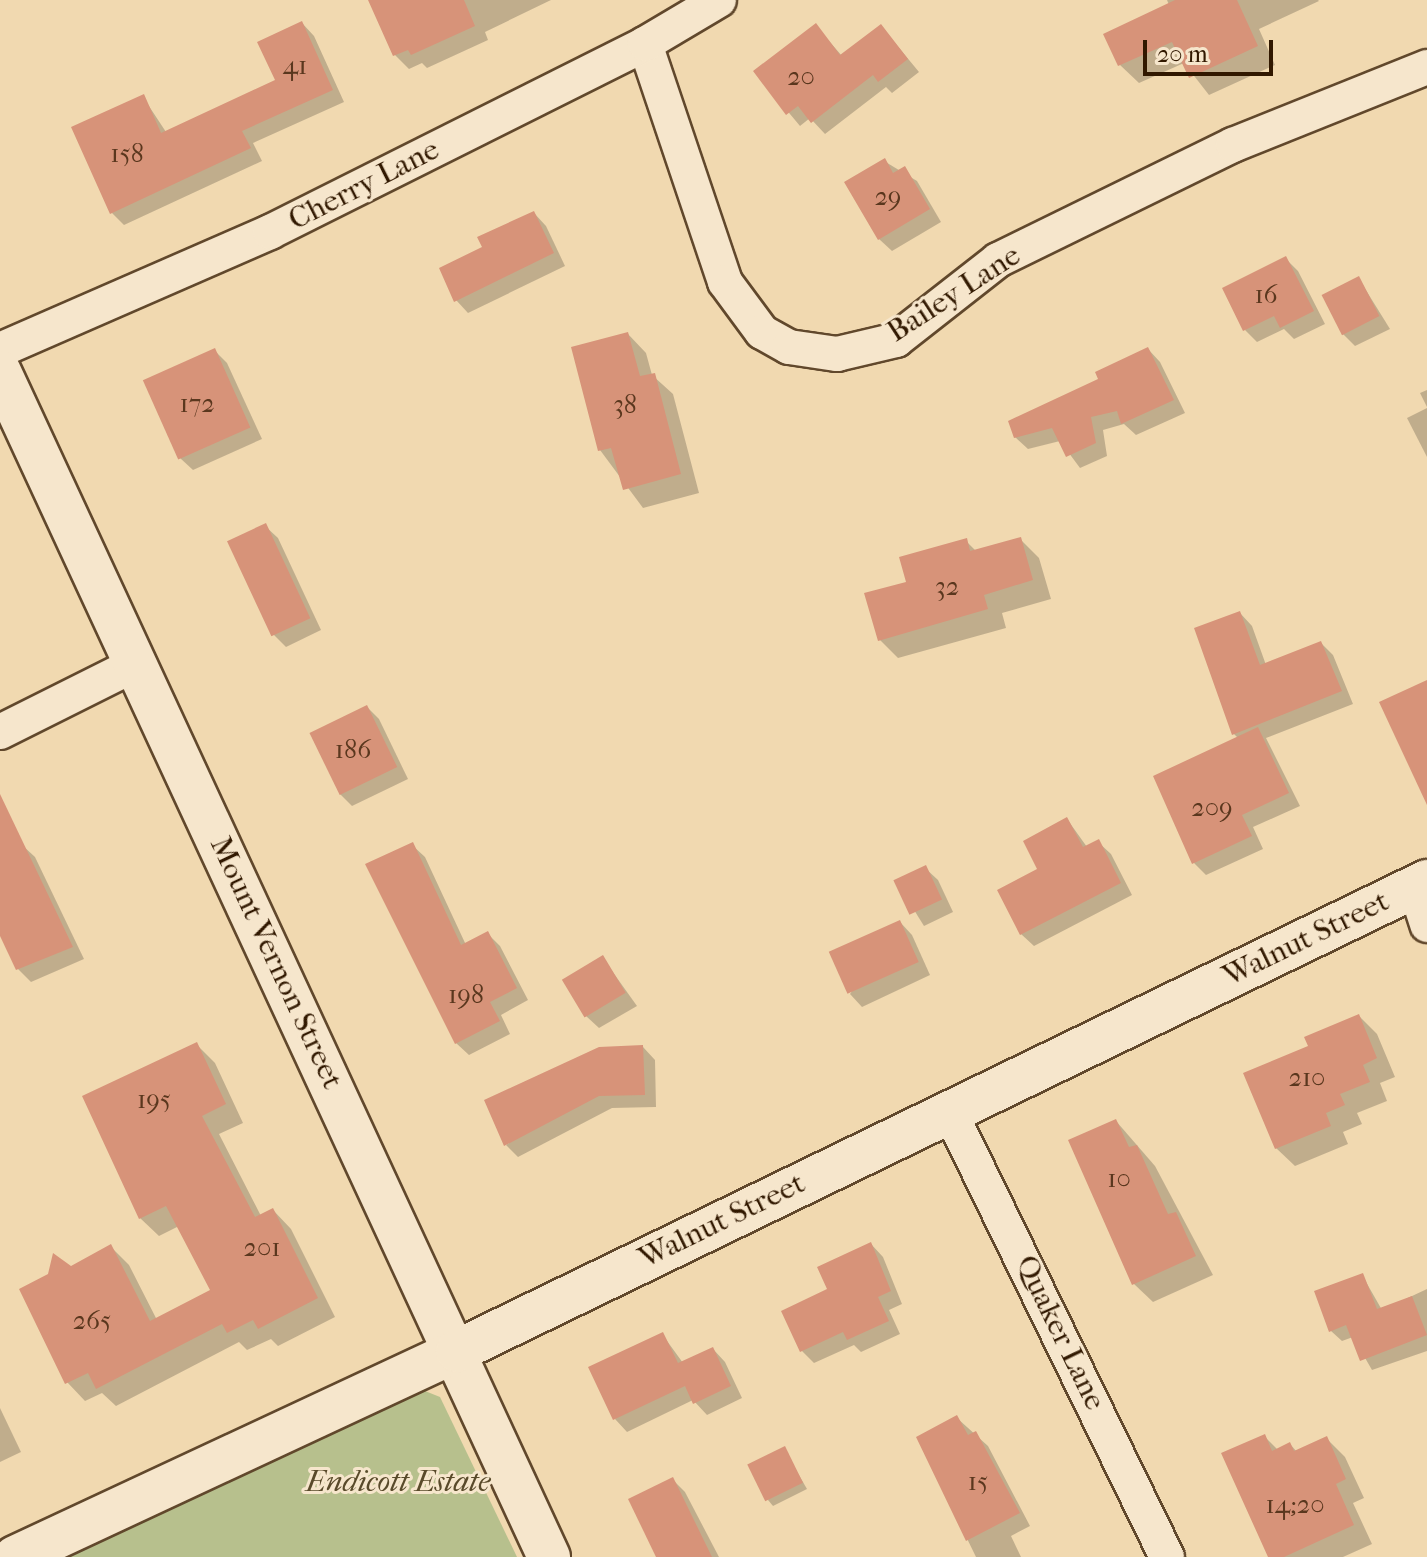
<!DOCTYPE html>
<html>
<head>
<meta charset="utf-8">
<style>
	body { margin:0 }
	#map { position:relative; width:1427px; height:1557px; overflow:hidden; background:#f1d9b0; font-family:"IM FELL French Canon",serif }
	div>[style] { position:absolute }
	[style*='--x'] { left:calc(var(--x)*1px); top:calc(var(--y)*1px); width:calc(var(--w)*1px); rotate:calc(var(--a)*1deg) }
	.green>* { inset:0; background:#b7c08d }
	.shadow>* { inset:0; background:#0003 }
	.building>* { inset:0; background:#d79379; transform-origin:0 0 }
	.roads { filter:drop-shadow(2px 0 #61482c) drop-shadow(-2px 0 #61482c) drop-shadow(0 2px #61482c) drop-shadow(0 -2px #61482c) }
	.minor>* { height:34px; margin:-17px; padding:0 17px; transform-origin:17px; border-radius:17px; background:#f6e6cc }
	.tertiary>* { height:42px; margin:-21px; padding:0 21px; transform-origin:21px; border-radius:21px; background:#f6e6cc }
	span { translate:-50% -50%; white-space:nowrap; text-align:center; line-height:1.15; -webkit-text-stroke:6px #f6e6cc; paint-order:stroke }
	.number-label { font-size:26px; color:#5a371e }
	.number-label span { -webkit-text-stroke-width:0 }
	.street-label { font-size:30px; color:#311800 }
	.park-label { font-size:30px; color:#594a2a; font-style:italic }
	.scale { position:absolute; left:1143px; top:40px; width:130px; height:36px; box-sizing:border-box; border:4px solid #311800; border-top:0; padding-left:10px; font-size:24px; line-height:28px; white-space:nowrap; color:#311800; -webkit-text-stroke:6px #f6e6cc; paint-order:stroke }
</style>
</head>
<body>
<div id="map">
	<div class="green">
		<div style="clip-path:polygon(420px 1389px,440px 1397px,517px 1557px,63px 1557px)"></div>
	</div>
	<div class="shadow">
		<div style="clip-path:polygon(386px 0,551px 0,485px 32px,488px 40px,427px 68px,422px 63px,409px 69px,395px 55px)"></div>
		<div style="clip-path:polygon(1167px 0,1318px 0,1319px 1px,1259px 29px,1275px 65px,1209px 95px,1184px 63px,1139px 83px,1120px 65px,1169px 5px)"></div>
		<div style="clip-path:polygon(302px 23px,314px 36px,344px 102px,253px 143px,262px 161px,124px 225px,112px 213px,143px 97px,166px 132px,277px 81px)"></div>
		<div style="clip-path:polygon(816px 26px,842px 56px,881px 26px,919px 72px,892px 93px,886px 87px,825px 134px,810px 118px,800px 126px,755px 72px)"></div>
		<div style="clip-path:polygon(884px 161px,917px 181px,941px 222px,892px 251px,879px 239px)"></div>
		<div style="clip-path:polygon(534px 213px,546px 226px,565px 266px,468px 313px,456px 300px,485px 248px)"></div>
		<div style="clip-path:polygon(1286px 259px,1298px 271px,1325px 324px,1294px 339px,1284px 329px,1257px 342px,1245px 330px)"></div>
		<div style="clip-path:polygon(1359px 279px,1390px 329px,1355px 346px,1342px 333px)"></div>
		<div style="clip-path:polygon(628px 334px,646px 353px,652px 375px,673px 394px,699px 493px,643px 508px,600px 450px)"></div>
		<div style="clip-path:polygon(1148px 349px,1160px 362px,1185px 413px,1136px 435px,1124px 424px,1103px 430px,1107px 456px,1080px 468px,1060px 441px,1028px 449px,1015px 437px)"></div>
		<div style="clip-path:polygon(215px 351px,227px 363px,262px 439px,193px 470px,180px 458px)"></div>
		<div style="clip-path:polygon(1427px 390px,1427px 407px,1420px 393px)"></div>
		<div style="clip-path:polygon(1427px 408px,1427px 457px,1407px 418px)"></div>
		<div style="clip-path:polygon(265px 526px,278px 538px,321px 630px,286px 647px,274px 635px)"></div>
		<div style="clip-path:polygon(1020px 539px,1039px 558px,1051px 599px,1002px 613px,1006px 628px,898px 658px,880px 640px,909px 583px,966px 541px,977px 552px)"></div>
		<div style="clip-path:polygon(1240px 613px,1252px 626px,1266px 665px,1321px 643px,1333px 655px,1353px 704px,1266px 738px,1300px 806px,1253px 827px,1263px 849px,1206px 875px,1194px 863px,1238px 738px,1234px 734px)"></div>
		<div style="clip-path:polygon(367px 707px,379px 719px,408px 779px,352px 806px,340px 794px)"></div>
		<div style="clip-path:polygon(1067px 819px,1087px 847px,1098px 842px,1111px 854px,1132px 895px,1034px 946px,1021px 934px,1039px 870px)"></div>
		<div style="clip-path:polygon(22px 845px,35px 857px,84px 959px,31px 982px,18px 969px,0 931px,0 855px)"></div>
		<div style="clip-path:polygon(412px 845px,425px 857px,466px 945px,488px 934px,500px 946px,528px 1000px,501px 1015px,510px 1034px,469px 1055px,456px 1043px)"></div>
		<div style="clip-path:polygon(925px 868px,938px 880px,953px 912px,924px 926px,896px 881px)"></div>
		<div style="clip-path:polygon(900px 922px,912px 935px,930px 975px,862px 1007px,850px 994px)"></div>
		<div style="clip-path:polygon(602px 957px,637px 1006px,599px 1028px,586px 1016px)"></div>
		<div style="clip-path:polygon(1359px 1016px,1377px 1034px,1395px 1077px,1380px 1083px,1387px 1101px,1357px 1113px,1362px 1124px,1343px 1132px,1348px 1144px,1295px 1166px,1276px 1148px,1310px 1047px)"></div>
		<div style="clip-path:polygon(197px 1045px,215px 1063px,243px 1123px,219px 1134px,261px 1216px,273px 1210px,291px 1229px,335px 1317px,278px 1346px,271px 1339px,247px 1350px,239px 1342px,116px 1406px,102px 1393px,85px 1401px,67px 1382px,71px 1268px,111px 1247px,129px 1265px,157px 1320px,213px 1291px,179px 1226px,159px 1236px,140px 1218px)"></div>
		<div style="clip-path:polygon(643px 1047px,655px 1060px,656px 1107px,612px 1108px,518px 1157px,506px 1145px)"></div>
		<div style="clip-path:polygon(1116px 1121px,1155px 1166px,1213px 1275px,1153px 1302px,1134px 1284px)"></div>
		<div style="clip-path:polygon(871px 1244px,883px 1257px,902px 1304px,889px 1310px,900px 1334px,861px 1352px,854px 1345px,814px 1363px,802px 1351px,830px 1290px)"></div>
		<div style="clip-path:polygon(1362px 1275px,1382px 1310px,1427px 1289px,1427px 1351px,1372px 1370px,1353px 1337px,1342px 1341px,1331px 1331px)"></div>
		<div style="clip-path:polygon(662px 1334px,683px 1363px,713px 1349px,725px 1362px,742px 1398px,707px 1415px,693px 1400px,627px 1432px,615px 1419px)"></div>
		<div style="clip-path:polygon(0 1408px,21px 1452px,0 1462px)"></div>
		<div style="clip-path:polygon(957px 1418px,988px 1446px,1030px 1526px,1011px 1536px,1021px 1557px,976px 1557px,918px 1438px)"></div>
		<div style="clip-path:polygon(1264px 1436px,1278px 1450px,1290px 1444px,1297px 1452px,1327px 1439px,1345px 1457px,1364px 1498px,1353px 1503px,1372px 1544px,1343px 1557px,1270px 1557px)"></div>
		<div style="clip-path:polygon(784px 1449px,807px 1489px,773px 1506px,768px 1500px)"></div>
		<div style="clip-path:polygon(673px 1480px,685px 1492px,719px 1557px,662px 1557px)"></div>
	</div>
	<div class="building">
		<div style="clip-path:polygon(368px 0,464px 0,475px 26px,411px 55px,408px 50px,393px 56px)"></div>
		<div style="clip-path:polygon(1175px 0,1237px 0,1258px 46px,1189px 78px,1172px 42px,1118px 66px,1103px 34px)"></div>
		<div style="clip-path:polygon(302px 21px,333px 90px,242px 131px,251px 148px,110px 214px,71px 127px,144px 94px,161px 133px,275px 80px,257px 42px)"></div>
		<div style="clip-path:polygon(816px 23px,840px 55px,881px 24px,908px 59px,878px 82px,873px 75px,811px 123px,798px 106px,786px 115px,753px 71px)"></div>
		<div style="clip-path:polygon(885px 158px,893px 173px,905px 166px,930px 209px,878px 240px,844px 182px)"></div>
		<div style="clip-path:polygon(534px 211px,554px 253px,454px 302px,439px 268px,482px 247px,477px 237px)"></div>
		<div style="clip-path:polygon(1286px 256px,1314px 311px,1280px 328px,1274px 316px,1243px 331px,1222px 288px)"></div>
		<div style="left:1359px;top:276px;width:45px;height:42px;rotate:63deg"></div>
		<div style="clip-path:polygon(628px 332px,640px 376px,655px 373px,681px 474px,623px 490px,611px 448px,598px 451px,571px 347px)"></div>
		<div style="clip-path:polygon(1148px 347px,1174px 400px,1121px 424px,1117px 411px,1091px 417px,1096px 443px,1066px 457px,1052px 428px,1014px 438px,1008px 421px,1098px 379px,1095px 372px)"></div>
		<div style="left:215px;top:348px;width:87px;height:79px;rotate:66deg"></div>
		<div style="left:266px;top:523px;width:105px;height:43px;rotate:65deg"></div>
		<div style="clip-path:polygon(1021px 537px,1033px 580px,984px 595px,988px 609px,878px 641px,864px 593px,906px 582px,899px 557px,967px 538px,970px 551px)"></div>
		<div style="clip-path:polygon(1240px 611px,1260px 665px,1321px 641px,1342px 691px,1232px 735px,1194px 628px)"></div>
		<div style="clip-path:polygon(1427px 680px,1427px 805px,1379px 702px)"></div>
		<div style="left:367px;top:705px;width:69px;height:64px;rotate:64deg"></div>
		<div style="clip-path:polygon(1258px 727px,1289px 793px,1242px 815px,1252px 836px,1192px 864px,1153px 776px)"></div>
		<div style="clip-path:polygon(0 794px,73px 947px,16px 970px,0 936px)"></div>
		<div style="clip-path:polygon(1067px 817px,1083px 847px,1099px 839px,1121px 883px,1020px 935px,997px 890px,1037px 869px,1023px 841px)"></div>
		<div style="clip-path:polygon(413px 842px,461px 945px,488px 931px,517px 988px,490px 1002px,500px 1021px,455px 1044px,365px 864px)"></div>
		<div style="left:926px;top:865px;width:38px;height:36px;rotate:65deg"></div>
		<div style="left:900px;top:920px;width:46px;height:78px;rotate:66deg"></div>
		<div style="left:603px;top:955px;width:44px;height:48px;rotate:59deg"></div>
		<div style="clip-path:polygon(1359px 1014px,1377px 1058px,1363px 1065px,1370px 1082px,1340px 1094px,1345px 1105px,1326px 1113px,1331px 1126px,1275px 1149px,1243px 1073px,1308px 1046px,1304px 1037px)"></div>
		<div style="clip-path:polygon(197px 1042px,226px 1104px,202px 1116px,255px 1217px,273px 1208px,318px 1298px,258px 1329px,253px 1320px,227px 1333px,222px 1324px,96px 1389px,88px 1373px,65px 1384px,19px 1289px,48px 1274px,53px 1253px,71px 1266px,111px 1244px,150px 1321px,210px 1290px,166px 1206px,139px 1219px,82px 1096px)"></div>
		<div style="clip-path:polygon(643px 1045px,645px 1095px,599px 1096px,504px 1146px,484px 1100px,599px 1047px)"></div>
		<div style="clip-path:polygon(1116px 1119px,1129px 1147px,1137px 1145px,1168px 1214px,1176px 1212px,1196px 1256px,1132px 1285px,1068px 1140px)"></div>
		<div style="clip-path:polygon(871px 1242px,891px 1291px,878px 1297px,889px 1321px,847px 1340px,843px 1332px,800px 1352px,781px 1311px,827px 1289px,817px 1267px)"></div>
		<div style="clip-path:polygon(1363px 1273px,1377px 1309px,1412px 1296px,1427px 1335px,1360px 1361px,1346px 1325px,1329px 1332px,1314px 1291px)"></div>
		<div style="clip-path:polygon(663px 1332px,678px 1363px,713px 1347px,731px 1386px,693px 1404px,685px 1386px,613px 1420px,588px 1367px)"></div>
		<div style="clip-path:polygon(957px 1415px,968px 1435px,976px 1431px,1020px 1513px,966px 1541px,916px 1437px)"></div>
		<div style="clip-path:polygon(1265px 1434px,1272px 1451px,1290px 1442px,1294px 1451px,1327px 1436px,1346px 1479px,1336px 1484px,1354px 1525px,1284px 1557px,1268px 1557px,1221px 1453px)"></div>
		<div style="left:785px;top:1446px;width:41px;height:42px;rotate:64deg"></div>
		<div style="clip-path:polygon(673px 1477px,712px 1557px,656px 1557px,628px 1499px)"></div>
	</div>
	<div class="roads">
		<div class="minor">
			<div style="--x:645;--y:44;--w:251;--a:71.4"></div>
			<div style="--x:725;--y:282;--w:62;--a:53.5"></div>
			<div style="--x:762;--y:332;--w:31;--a:29"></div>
			<div style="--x:789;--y:347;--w:49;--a:8.3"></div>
			<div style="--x:837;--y:354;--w:61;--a:-13.3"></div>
			<div style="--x:896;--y:340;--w:130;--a:-38.1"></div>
			<div style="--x:998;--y:260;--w:262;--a:-26.1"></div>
			<div style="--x:1233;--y:145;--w:209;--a:-21.9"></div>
			<div style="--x:0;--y:350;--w:295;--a:-23.6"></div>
			<div style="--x:270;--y:232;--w:419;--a:-26.6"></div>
			<div style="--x:645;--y:44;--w:86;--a:-30.7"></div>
			<div style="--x:0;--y:732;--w:152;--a:-26.6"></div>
			<div style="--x:1415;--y:887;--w:40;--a:72"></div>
			<div style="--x:949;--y:1110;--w:497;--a:64"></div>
		</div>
		<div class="tertiary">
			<div style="--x:0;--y:372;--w:1306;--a:65.14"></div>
			<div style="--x:15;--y:1557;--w:488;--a:-25"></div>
			<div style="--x:457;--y:1351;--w:1078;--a:-25.85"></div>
		</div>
	</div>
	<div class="number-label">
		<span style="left:295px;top:66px">41</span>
		<span style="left:801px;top:77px">20</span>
		<span style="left:127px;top:154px">158</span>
		<span style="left:888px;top:197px">29</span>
		<span style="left:1266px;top:295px">16</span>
		<span style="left:197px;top:404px">172</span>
		<span style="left:625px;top:405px">38</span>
		<span style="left:947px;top:587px">32</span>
		<span style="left:353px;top:750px">186</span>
		<span style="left:1212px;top:808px">209</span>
		<span style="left:466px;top:995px">198</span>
		<span style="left:1307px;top:1078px">210</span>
		<span style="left:154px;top:1100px">195</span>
		<span style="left:1119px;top:1179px">10</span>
		<span style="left:262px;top:1248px">201</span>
		<span style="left:92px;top:1321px">265</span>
		<span style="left:978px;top:1482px">15</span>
		<span style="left:1295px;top:1505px">14;20</span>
	</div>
	<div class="street-label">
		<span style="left:364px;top:185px;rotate:-27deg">Cherry Lane</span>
		<span style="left:954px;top:294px;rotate:-33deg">Bailey Lane</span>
		<span style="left:1306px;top:939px;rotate:-26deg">Walnut Street</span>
		<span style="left:276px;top:963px;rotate:65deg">Mount Vernon Street</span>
		<span style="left:722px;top:1221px;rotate:-26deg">Walnut Street</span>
		<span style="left:1060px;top:1333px;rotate:64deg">Quaker Lane</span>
	</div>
	<div class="park-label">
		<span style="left:398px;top:1482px">Endicott Estate</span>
	</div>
	<div class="scale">20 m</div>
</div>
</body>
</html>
